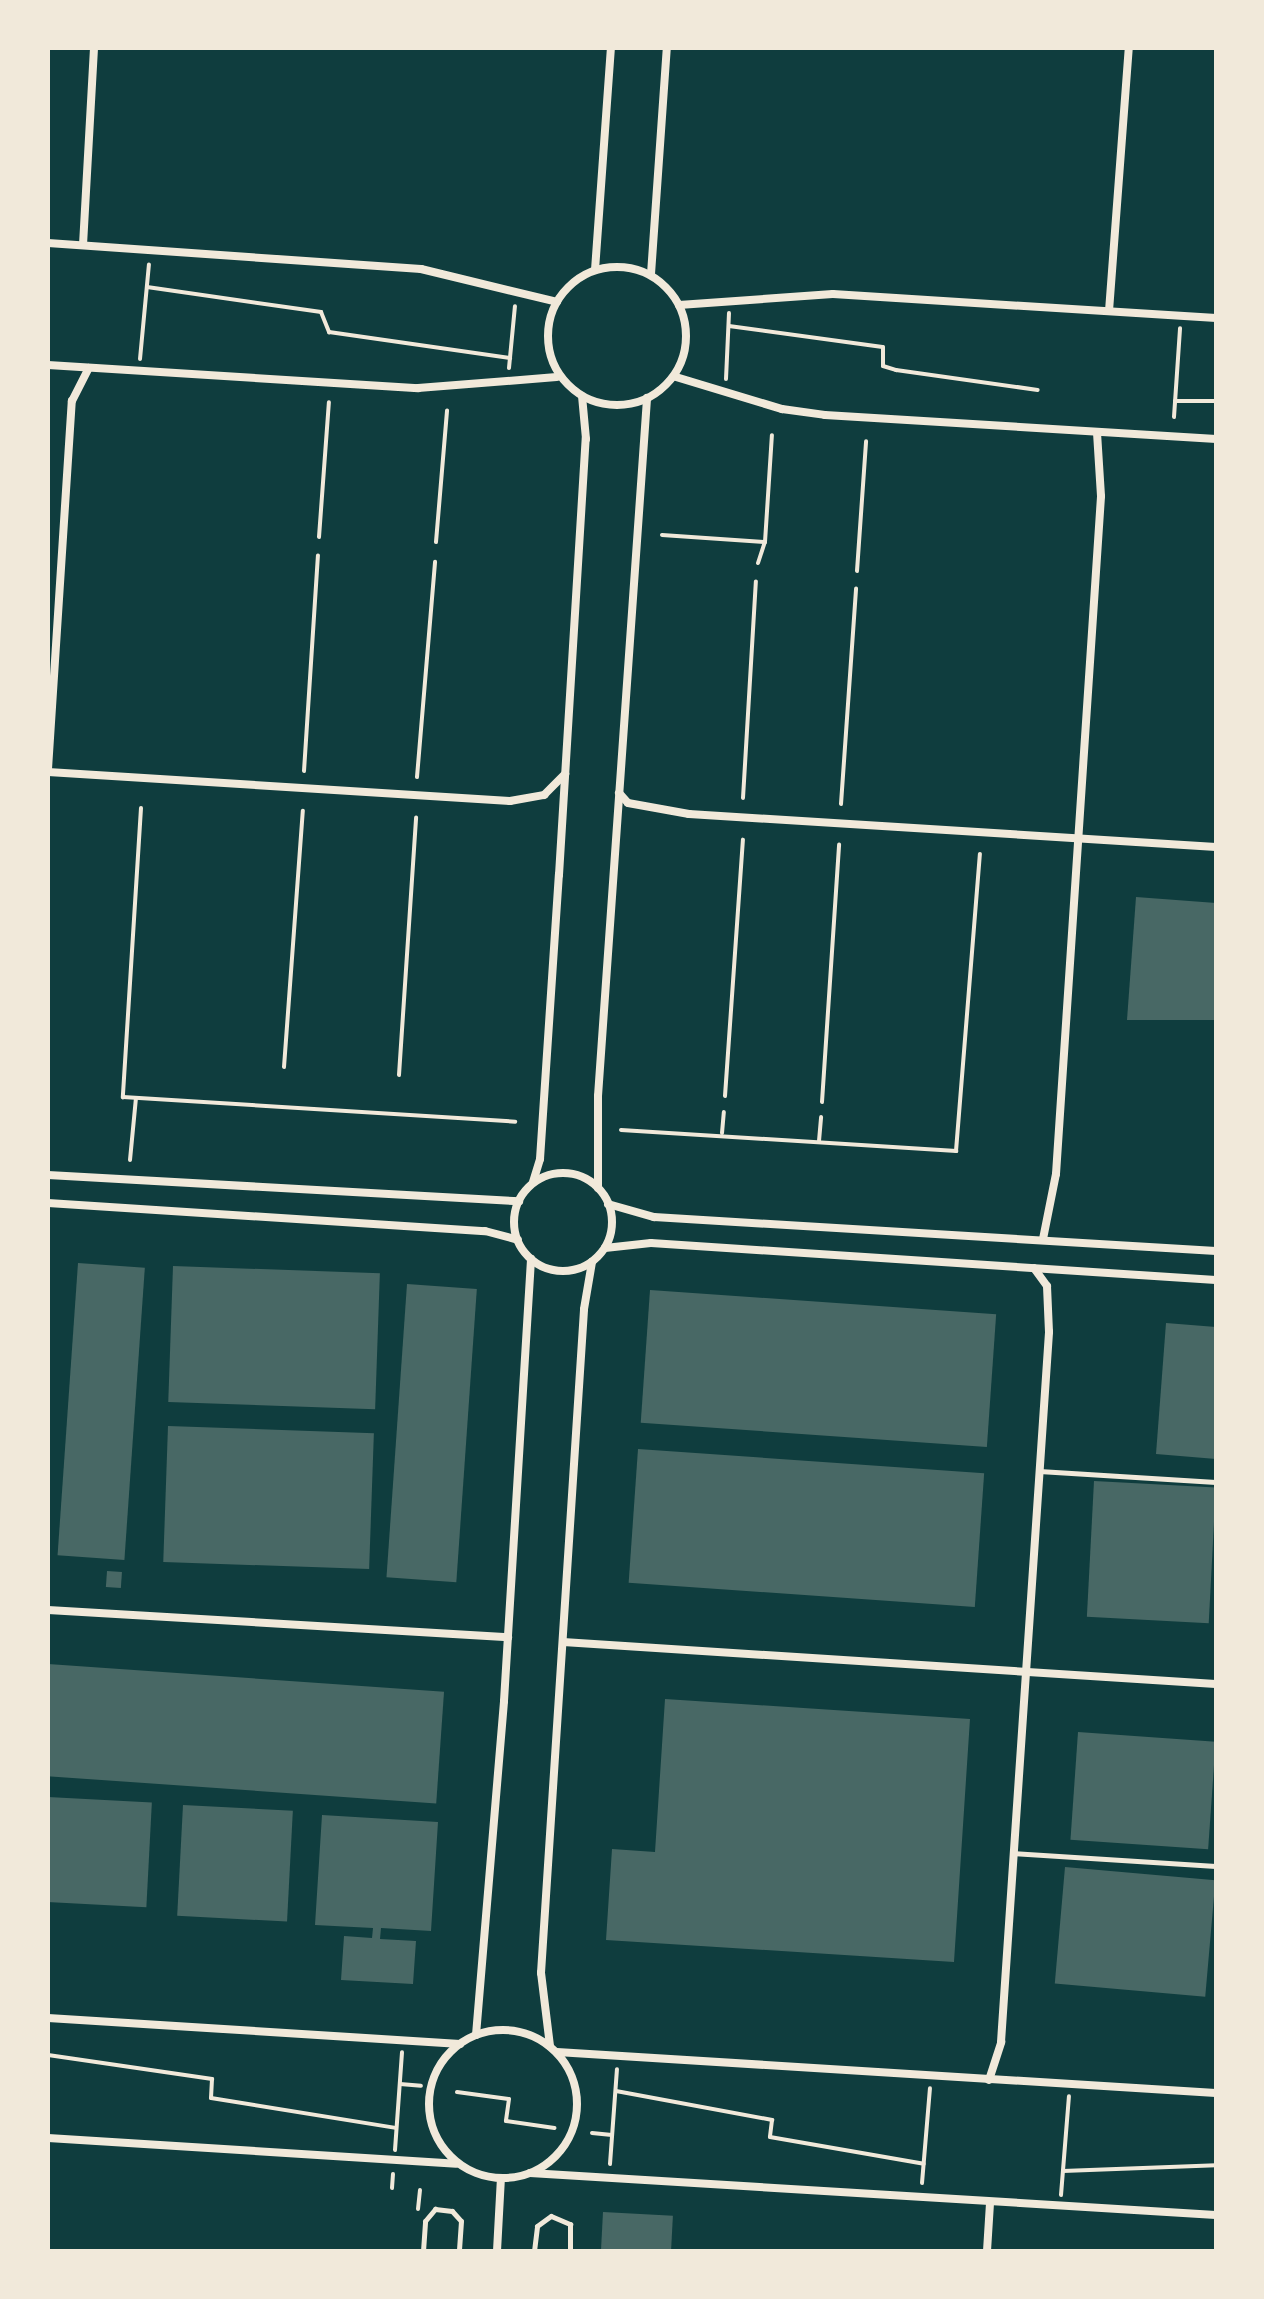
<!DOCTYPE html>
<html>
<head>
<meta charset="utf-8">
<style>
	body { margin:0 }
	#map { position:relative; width:1264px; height:2299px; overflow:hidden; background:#0f3d3e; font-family:"Archivo Narrow",sans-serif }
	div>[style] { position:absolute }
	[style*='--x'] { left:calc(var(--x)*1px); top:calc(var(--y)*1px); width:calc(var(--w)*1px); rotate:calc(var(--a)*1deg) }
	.building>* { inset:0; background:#486865; transform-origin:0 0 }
	.path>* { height:4px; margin:-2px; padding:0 2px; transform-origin:2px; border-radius:2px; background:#f1e9da }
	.service>* { height:5px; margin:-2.5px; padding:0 2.5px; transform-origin:2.5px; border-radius:2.5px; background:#f1e9da }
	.minor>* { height:8px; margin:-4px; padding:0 4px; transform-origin:4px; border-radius:4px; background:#f1e9da }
	.minor>.ring { margin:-4px; padding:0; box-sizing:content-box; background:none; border:8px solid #f1e9da; border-radius:50% }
	span { translate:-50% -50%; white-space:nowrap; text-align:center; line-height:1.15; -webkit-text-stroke:8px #f1e9da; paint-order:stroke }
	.frame { position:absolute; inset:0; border:50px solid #f1e9da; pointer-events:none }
</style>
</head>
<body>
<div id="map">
	<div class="building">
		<div style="clip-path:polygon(1136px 897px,1216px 903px,1216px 1020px,1127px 1020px)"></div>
		<div style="left:78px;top:1263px;width:67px;height:293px;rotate:4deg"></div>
		<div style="left:173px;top:1266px;width:207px;height:136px;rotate:2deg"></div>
		<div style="left:407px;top:1284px;width:70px;height:294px;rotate:4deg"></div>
		<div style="left:650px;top:1290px;width:347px;height:133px;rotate:4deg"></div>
		<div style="clip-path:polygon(1166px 1323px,1216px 1327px,1216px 1459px,1156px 1454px)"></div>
		<div style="left:168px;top:1426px;width:206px;height:136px;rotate:2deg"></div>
		<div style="left:638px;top:1449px;width:347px;height:134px;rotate:4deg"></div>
		<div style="left:1094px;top:1481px;width:122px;height:136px;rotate:3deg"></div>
		<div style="left:107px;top:1571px;width:15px;height:16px;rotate:4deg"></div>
		<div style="left:48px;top:1664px;width:397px;height:112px;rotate:4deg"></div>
		<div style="clip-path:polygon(665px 1699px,970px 1719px,954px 1962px,606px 1940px,612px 1849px,655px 1852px)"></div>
		<div style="left:1078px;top:1732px;width:138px;height:108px;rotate:4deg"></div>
		<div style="left:48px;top:1797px;width:104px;height:105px;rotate:3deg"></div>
		<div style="left:183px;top:1805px;width:110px;height:111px;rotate:3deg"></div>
		<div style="clip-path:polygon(322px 1815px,438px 1822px,431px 1931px,381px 1928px,380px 1939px,416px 1941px,413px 1984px,341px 1980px,344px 1936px,372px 1938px,373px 1928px,315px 1925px)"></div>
		<div style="left:1065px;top:1867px;width:151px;height:117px;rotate:5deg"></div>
		<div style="left:603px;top:2212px;width:70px;height:39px;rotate:3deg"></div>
	</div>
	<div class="path">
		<div style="--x:147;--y:287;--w:176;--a:8.2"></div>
		<div style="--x:321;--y:312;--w:22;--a:68"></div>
		<div style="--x:329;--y:332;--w:183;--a:8.2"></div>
		<div style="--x:729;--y:326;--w:155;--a:7.8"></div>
		<div style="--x:883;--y:347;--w:19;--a:90"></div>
		<div style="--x:883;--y:366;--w:14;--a:17"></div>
		<div style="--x:896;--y:370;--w:143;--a:8"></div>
		<div style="--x:140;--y:359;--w:95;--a:-84.6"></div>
		<div style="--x:509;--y:368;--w:62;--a:-84.5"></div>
		<div style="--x:726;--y:379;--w:66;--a:-87.4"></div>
		<div style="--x:1175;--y:401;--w:41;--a:0"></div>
		<div style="--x:1174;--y:417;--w:89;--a:-86.1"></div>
		<div style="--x:662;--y:535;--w:103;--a:3.9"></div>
		<div style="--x:319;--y:537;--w:135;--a:-85.8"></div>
		<div style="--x:436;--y:542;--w:132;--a:-85.2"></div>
		<div style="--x:758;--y:563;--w:22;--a:-72"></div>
		<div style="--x:765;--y:542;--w:107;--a:-86.3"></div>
		<div style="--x:857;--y:571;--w:130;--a:-86"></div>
		<div style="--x:304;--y:771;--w:216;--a:-86.3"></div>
		<div style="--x:417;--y:777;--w:216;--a:-85.2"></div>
		<div style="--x:743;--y:798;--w:217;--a:-86.6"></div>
		<div style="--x:841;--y:804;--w:216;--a:-86"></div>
		<div style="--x:141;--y:808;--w:290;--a:93.6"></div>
		<div style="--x:123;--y:1097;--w:393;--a:3.6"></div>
		<div style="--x:284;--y:1067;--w:257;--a:-85.8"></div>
		<div style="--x:399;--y:1075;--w:258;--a:-86.2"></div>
		<div style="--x:725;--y:1096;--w:257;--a:-86"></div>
		<div style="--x:822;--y:1102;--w:258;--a:-86.2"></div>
		<div style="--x:621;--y:1130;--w:336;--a:3.6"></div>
		<div style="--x:956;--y:1151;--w:298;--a:-85.4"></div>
		<div style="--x:722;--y:1133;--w:21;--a:-85"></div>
		<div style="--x:819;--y:1141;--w:24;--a:-85"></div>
		<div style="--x:130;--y:1160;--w:62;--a:-84.5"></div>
		<div style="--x:48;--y:2055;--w:166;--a:8.3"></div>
		<div style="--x:212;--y:2079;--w:19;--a:93"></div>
		<div style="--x:211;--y:2098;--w:187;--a:9.2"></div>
		<div style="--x:400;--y:2084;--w:21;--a:5"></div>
		<div style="--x:616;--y:2091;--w:159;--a:10.5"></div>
		<div style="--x:772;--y:2120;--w:17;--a:97"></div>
		<div style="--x:770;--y:2137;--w:156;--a:9.9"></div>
		<div style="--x:457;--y:2092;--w:52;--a:7.7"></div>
		<div style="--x:509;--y:2099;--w:22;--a:98"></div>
		<div style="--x:506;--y:2121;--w:49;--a:8.3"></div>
		<div style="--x:592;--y:2133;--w:20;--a:6"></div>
		<div style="--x:395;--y:2150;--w:98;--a:-85.9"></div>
		<div style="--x:610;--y:2164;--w:95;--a:-85.8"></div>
		<div style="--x:1063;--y:2171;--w:153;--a:-2.2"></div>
		<div style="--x:922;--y:2183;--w:95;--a:-85.2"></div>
		<div style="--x:392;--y:2188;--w:14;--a:-86"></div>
		<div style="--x:1061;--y:2195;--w:99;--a:-85.4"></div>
		<div style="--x:418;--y:2209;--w:19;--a:-84"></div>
	</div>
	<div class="service">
		<div style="--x:1039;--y:1471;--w:177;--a:3.6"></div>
		<div style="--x:1013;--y:1853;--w:203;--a:3.7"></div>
		<div style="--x:423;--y:2251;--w:30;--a:-86"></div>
		<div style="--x:425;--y:2221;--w:16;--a:-50"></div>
		<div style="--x:435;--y:2209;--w:17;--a:7"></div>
		<div style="--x:452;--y:2211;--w:13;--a:48"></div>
		<div style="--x:461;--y:2221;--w:30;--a:94"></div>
		<div style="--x:534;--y:2251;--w:25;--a:-83"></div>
		<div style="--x:537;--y:2226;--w:17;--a:-36"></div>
		<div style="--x:551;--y:2216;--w:21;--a:23"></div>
		<div style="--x:570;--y:2224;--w:27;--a:90"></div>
	</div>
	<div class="minor">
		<div style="--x:48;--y:243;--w:374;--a:4"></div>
		<div style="--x:421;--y:269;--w:140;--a:13.6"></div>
		<div style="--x:83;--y:245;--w:197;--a:-86.8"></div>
		<div class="ring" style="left:548px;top:267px;width:130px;height:130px"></div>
		<div style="--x:595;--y:270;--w:223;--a:-85.9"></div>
		<div style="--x:651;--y:274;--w:227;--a:-86"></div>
		<div style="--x:679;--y:305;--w:154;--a:-4.1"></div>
		<div style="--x:833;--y:294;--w:384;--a:3.6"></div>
		<div style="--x:1109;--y:311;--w:264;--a:-85.7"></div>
		<div style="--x:48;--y:365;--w:371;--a:3.6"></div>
		<div style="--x:418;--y:388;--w:139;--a:-4.5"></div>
		<div style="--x:676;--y:377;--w:111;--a:16.8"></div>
		<div style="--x:782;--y:409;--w:43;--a:7.9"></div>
		<div style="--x:825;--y:415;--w:392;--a:3.5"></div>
		<div style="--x:48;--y:769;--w:369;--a:-86.3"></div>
		<div style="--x:72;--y:401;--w:37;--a:-63"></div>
		<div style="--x:48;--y:772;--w:463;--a:3.6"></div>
		<div style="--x:510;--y:801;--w:35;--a:-10"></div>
		<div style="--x:544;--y:795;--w:30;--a:-45"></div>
		<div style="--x:619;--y:793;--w:13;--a:48"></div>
		<div style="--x:628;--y:803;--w:62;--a:10.2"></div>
		<div style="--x:689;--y:814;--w:528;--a:3.58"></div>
		<div class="ring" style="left:514px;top:1173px;width:90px;height:90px"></div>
		<div style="--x:48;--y:1175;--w:472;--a:3.2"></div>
		<div style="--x:533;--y:1182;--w:24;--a:-73"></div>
		<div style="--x:540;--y:1159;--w:285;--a:-86.2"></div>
		<div style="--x:559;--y:875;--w:437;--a:-86.5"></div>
		<div style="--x:586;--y:439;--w:43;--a:-95.3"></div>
		<div style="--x:598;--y:1188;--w:92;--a:-90"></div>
		<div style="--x:598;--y:1096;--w:700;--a:-85.98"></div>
		<div style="--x:48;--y:1203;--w:438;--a:3.7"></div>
		<div style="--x:485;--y:1231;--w:34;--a:15"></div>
		<div style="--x:608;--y:1204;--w:48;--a:15.8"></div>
		<div style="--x:654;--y:1217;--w:563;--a:3.46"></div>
		<div style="--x:1043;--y:1239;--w:66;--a:-78.7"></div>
		<div style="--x:1056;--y:1174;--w:679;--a:-86.2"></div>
		<div style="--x:1101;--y:496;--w:64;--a:-93.6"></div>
		<div style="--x:605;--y:1248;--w:46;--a:-6.2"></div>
		<div style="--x:651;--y:1243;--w:566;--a:3.75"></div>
		<div style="--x:48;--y:1610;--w:461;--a:3.4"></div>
		<div style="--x:563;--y:1642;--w:654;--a:3.68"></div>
		<div style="--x:48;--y:2018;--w:413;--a:3.6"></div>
		<div class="ring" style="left:429px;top:2030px;width:140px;height:140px"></div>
		<div style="--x:476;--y:2035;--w:335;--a:-85.2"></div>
		<div style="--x:504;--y:1701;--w:443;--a:-86.5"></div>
		<div style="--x:550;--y:2046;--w:74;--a:-97"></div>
		<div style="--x:541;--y:1973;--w:665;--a:-86.29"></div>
		<div style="--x:584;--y:1309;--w:48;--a:-80.3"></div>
		<div style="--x:557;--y:2052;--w:660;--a:3.56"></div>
		<div style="--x:989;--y:2080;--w:40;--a:-72"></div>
		<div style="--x:1001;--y:2042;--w:712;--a:-86.13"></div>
		<div style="--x:1049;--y:1332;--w:46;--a:-92.5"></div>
		<div style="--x:1047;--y:1286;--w:22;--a:-126"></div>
		<div style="--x:48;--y:2138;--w:409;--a:3.6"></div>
		<div style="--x:530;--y:2173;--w:687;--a:3.5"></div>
		<div style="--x:497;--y:2251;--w:73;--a:-86.9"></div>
		<div style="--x:987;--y:2251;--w:48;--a:-86.4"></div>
	</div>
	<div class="frame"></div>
</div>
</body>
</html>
